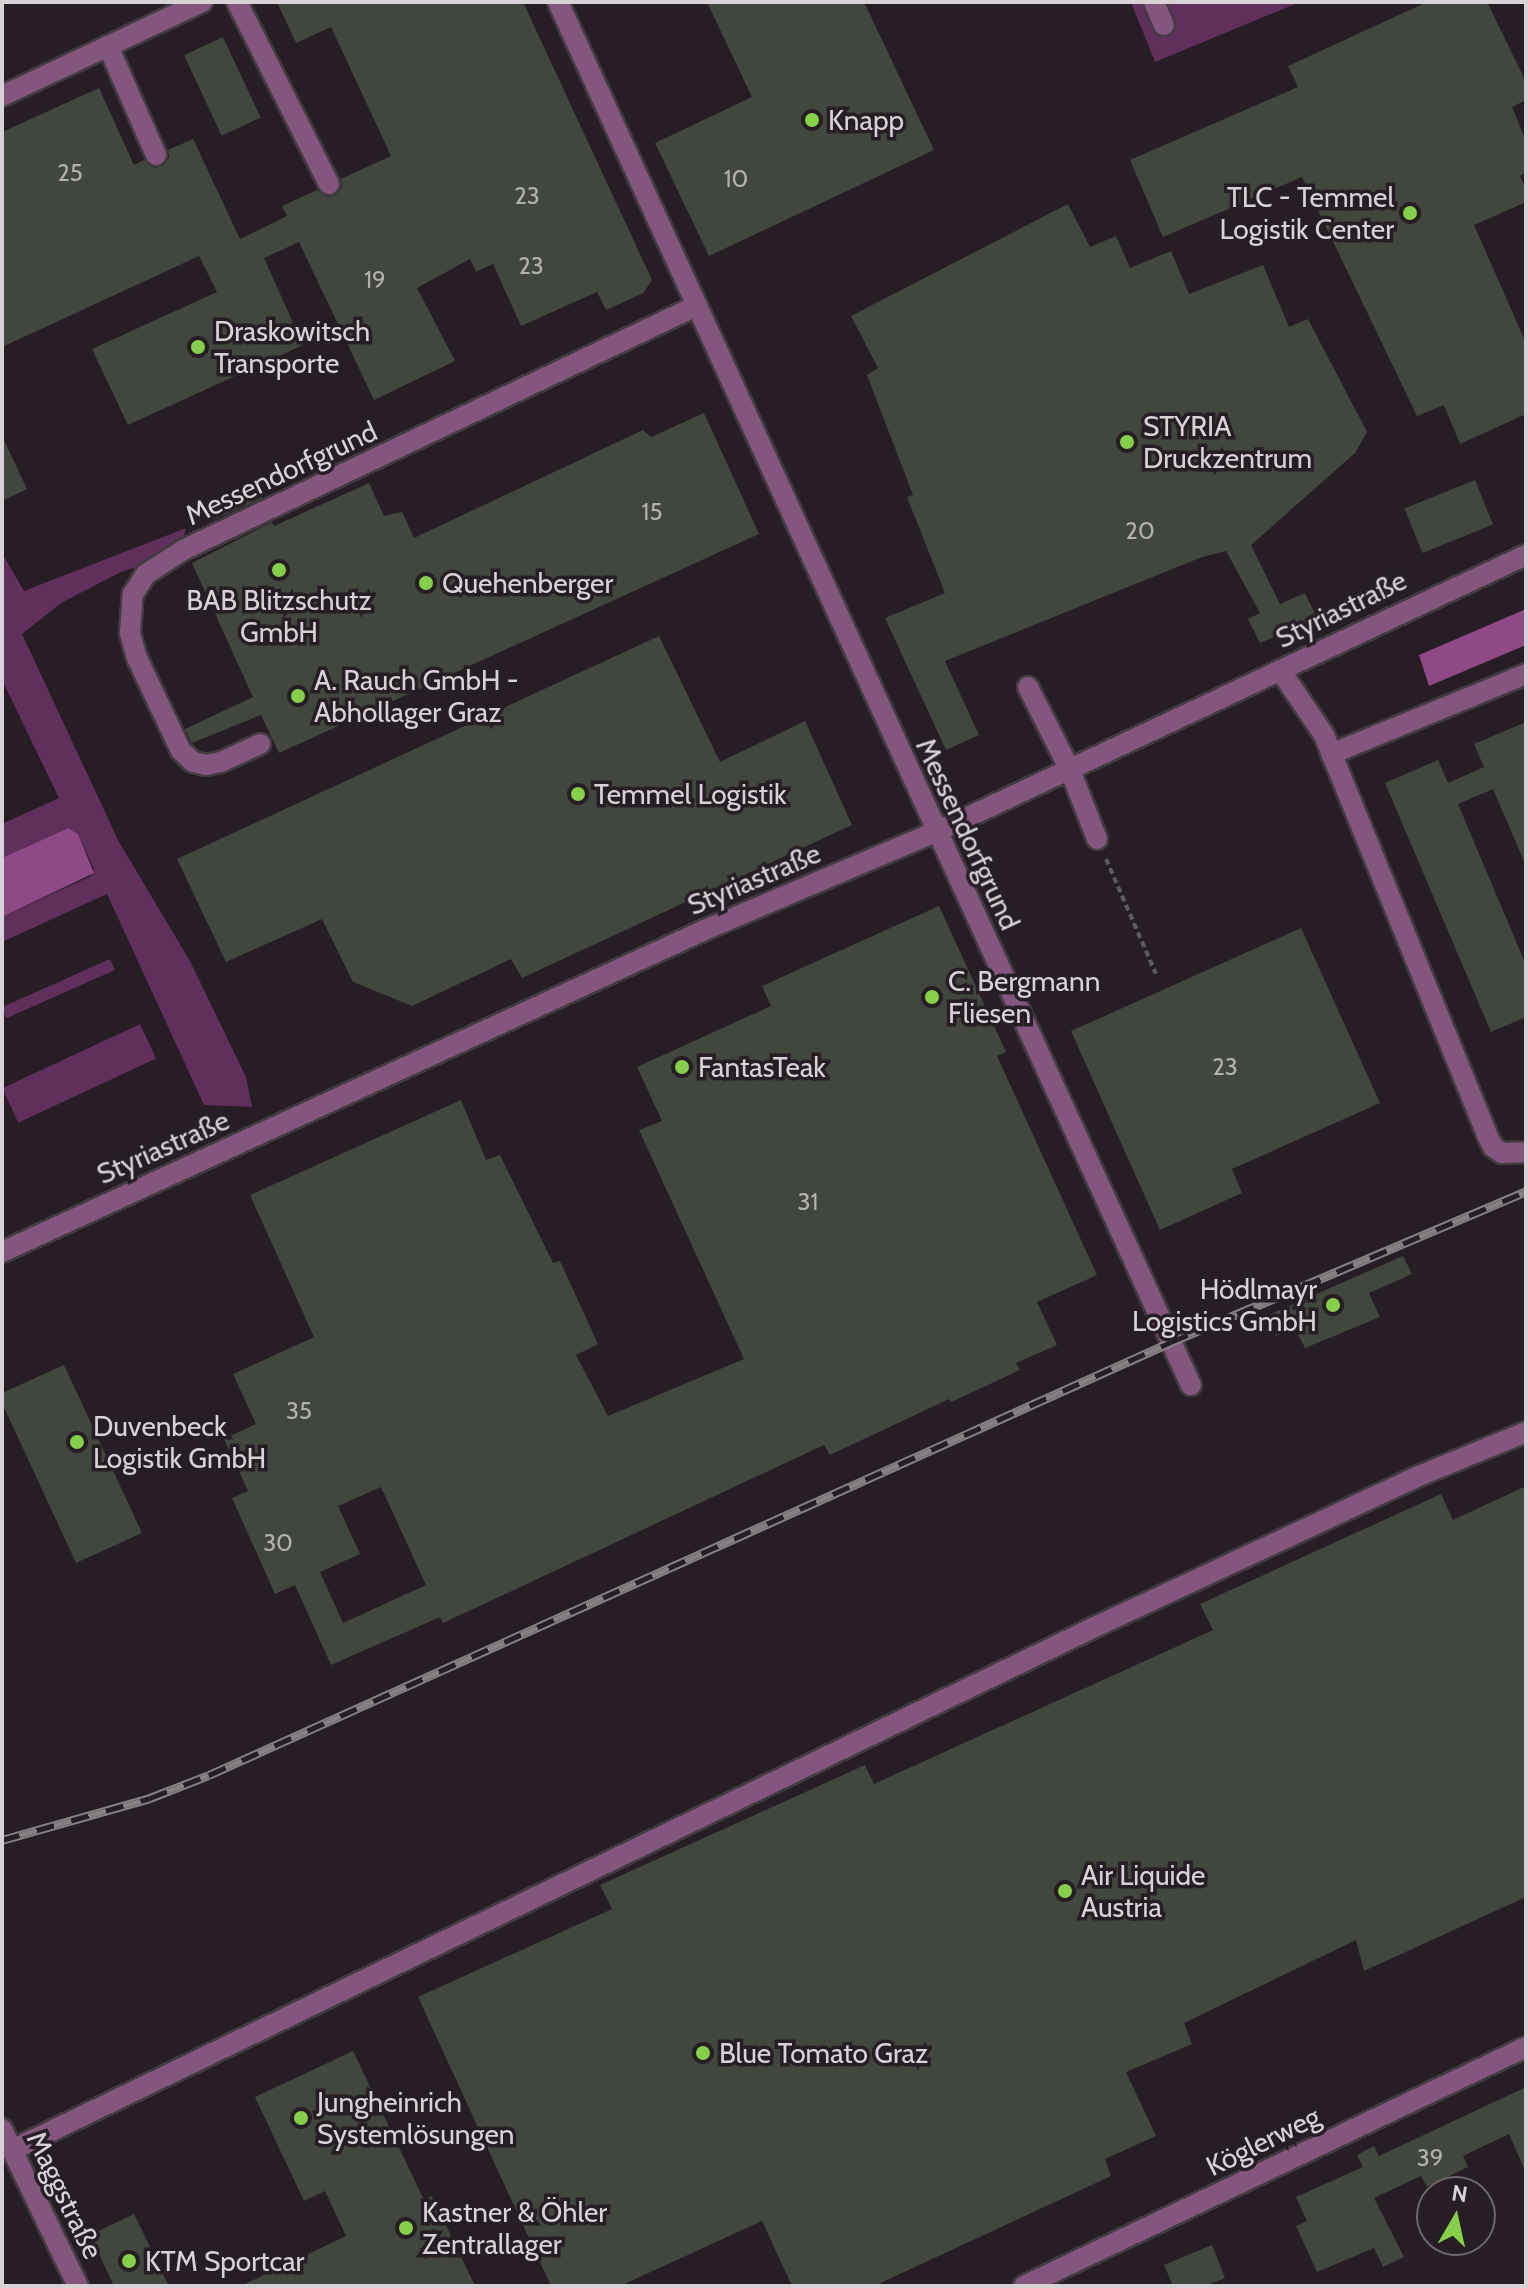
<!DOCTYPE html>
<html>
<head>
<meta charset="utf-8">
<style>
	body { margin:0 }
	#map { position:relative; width:1528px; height:2288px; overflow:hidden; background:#261e24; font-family:Cabin,sans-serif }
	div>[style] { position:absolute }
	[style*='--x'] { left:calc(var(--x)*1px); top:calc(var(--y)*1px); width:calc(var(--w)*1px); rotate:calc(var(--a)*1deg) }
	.green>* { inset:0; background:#602f5b; transform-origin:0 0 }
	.water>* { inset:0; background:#8e4986 }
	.building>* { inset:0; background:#41473e; transform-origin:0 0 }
	.path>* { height:4px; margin-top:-2px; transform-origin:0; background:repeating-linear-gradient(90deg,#60595e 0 6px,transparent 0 10px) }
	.roads { filter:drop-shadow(2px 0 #423b40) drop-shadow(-2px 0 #423b40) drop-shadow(0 2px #423b40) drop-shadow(0 -2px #423b40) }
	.minor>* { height:20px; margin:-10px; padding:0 10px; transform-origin:10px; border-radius:10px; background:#84567e }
	.rail>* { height:9px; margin-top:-4.5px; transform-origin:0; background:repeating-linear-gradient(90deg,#261e24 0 18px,#868084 0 36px); box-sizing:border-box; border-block:2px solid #868084 }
	.dots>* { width:22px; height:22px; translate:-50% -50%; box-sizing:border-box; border:4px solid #261e24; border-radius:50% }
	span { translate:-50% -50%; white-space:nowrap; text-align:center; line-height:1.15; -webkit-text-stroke:7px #261e24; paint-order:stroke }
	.number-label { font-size:24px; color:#b2afb0 }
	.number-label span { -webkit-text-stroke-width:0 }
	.poi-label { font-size:28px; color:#d7d2d6 }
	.left { translate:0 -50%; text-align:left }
	.right { translate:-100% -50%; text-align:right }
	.street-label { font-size:28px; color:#d7d2d6 }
	.frame { position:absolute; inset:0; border:4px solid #d7d2d6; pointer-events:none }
	.north { position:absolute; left:1416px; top:2176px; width:80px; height:80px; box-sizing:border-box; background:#261e24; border:2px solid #6d666b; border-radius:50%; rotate:9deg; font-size:22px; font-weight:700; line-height:32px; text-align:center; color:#d7d2d6 }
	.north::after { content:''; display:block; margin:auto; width:28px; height:36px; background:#86cf4b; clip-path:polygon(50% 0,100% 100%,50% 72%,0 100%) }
</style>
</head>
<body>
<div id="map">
	<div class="green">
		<div style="clip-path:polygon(1131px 2px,1300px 2px,1155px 62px)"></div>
		<div style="clip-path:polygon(186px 528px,179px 553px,121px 572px,61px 603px,22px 634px,119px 842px,190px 961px,246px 1077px,252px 1107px,204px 1105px,107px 894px,2px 942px,2px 917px,91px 876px,94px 869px,78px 834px,68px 828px,2px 858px,2px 824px,59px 798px,2px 680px,2px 553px,24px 591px)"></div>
		<div style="left:110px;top:959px;width:12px;height:119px;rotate:66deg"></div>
		<div style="left:140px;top:1024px;width:38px;height:152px;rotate:65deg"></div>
	</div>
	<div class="water">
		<div style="clip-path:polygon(1526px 609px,1526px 645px,1429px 686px,1419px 655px)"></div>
		<div style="clip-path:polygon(68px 828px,78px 834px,94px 873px,2px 917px,2px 858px)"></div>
	</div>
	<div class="building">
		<div style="clip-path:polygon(277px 2px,523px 2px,652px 280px,643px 293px,606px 310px,597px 292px,521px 326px,493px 264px,476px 272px,470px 259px,417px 288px,455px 361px,374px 400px,299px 242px,264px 258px,303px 345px,128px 425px,92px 349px,217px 292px,199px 256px,2px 347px,2px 132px,99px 88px,134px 165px,144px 160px,154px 168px,162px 166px,169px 157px,168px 150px,193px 139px,240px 239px,287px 216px,282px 206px,317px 190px,328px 197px,336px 195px,342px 186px,341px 179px,391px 156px,331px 27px,296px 43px)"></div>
		<div style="clip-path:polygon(707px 2px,864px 2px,934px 150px,709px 256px,655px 143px,752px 97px)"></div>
		<div style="clip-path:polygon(1427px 2px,1487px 2px,1526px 82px,1526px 100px,1512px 107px,1526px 141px,1526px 173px,1520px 176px,1526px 190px,1526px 202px,1474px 225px,1526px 343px,1526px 414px,1460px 444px,1444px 405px,1417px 416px,1302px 177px,1163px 237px,1130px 160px,1298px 87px,1288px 66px)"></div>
		<div style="left:223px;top:37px;width:89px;height:43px;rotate:65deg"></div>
		<div style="clip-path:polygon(1068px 204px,1090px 247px,1116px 236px,1130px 268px,1171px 251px,1189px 294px,1263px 265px,1289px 327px,1308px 319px,1367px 432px,1355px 453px,1251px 545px,1280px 604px,1305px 593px,1317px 618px,1260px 643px,1248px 619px,1260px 613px,1226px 551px,1202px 557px,945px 661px,979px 735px,946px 750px,885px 618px,945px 593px,907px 497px,913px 495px,867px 375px,878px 368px,851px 316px)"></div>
		<div style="clip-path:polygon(704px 413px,759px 534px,279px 753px,261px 715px,192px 743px,185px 729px,253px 697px,192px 563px,272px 522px,274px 526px,369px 483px,384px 516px,402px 512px,414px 538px,643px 430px,651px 437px)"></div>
		<div style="clip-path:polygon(2px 436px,27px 489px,2px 501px)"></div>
		<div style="left:1475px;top:480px;width:48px;height:76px;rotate:68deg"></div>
		<div style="left:258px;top:489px;width:10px;height:56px;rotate:66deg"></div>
		<div style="clip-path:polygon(659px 636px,720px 762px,805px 721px,852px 825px,522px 978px,511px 959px,412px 1006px,353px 982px,322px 919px,226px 962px,177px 859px)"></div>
		<div style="clip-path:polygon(1526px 722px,1526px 866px,1493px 789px,1458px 804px,1526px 965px,1526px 1017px,1491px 1032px,1385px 783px,1438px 760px,1448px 783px,1484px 767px,1474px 744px)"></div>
		<div style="clip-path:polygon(evenodd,939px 906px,1006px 1052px,997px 1056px,1097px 1275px,1037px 1302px,1057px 1345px,1016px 1363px,1020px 1370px,951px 1402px,949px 1399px,830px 1455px,824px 1445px,443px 1623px,440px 1617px,331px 1665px,295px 1585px,275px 1594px,232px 1498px,248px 1491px,224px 1439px,256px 1424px,233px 1374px,314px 1337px,250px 1195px,461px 1100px,486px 1160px,500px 1155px,553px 1263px,560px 1261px,598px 1344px,576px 1355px,608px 1416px,744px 1359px,639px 1130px,662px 1121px,637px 1067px,771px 1006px,762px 986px,939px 906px,381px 1487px,426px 1585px,343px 1623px,320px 1572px,360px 1554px,338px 1506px,381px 1487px)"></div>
		<div style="clip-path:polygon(1301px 928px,1380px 1103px,1232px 1169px,1242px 1193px,1160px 1230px,1071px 1031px)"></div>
		<div style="clip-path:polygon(1403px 1256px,1412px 1274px,1369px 1293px,1380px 1317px,1305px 1348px,1295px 1329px,1276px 1336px,1266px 1316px)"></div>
		<div style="clip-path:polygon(64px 1365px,142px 1533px,76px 1563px,2px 1403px,2px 1393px)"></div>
		<div style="clip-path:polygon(1526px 1486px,1526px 1897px,1364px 1971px,1356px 1940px,1184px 2023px,1192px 2044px,1126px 2072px,1156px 2136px,1105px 2159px,1111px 2176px,874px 2286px,792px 2286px,762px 2221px,620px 2286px,551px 2286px,418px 1997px,612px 1909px,600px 1885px,865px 1765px,874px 1784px,1213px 1630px,1200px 1604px,1441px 1494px,1453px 1520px)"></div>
		<div style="clip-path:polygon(353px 2051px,424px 2200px,432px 2196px,475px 2286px,241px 2286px,346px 2236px,325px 2191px,304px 2201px,255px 2097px)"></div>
		<div style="clip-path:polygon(1526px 2087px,1526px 2173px,1509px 2134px,1463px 2156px,1468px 2167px,1427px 2187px,1421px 2176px,1374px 2198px,1404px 2257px,1383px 2267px,1374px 2248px,1317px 2272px,1296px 2226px,1307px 2221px,1296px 2197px,1363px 2167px,1357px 2155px,1374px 2146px,1379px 2156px)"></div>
		<div style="clip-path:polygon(134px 2214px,169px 2286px,114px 2286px,90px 2235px)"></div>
		<div style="clip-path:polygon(1212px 2245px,1225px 2278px,1206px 2286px,1173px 2286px,1164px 2265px)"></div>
	</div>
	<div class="path">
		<div style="--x:1106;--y:859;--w:125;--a:66.5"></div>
	</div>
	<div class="roads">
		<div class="minor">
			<div style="--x:237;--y:2;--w:204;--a:63.2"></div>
			<div style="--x:558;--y:2;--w:1521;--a:65.41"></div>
			<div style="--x:1154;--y:2;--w:25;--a:67"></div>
			<div style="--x:108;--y:46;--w:119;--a:66.2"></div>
			<div style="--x:2;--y:96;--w:221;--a:-25.2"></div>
			<div style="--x:1280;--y:670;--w:78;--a:55.9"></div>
			<div style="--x:1324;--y:735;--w:432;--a:67.8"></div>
			<div style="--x:1487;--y:1135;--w:13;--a:63"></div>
			<div style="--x:1493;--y:1147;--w:11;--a:34"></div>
			<div style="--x:1502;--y:1153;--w:24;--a:-2"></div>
			<div style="--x:1028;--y:687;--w:93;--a:63.2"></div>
			<div style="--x:1070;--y:770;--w:74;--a:68.6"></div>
			<div style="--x:260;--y:744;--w:43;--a:155.2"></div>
			<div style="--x:221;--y:762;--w:15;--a:169"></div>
			<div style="--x:206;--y:765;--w:13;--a:-167"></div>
			<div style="--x:193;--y:762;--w:16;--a:-137"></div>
			<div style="--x:181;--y:751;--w:103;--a:-115.3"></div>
			<div style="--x:137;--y:658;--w:26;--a:-106"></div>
			<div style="--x:130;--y:633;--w:39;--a:-86"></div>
			<div style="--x:133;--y:594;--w:24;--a:-57"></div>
			<div style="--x:146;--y:574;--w:46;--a:-32.7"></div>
			<div style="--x:185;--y:549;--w:566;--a:-25.43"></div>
			<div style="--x:1331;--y:754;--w:211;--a:-22.3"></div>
			<div style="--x:2;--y:1252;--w:775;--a:-24.62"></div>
			<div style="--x:707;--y:929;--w:249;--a:-23"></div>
			<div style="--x:936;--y:832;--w:652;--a:-25.15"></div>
			<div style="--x:2;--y:2129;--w:174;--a:64.2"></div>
			<div style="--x:12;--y:2150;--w:1205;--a:-25.78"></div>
			<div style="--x:1097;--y:1626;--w:350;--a:-25"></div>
			<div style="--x:1414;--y:1478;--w:121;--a:-22.3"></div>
			<div style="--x:1024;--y:2286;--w:556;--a:-25.46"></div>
		</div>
	</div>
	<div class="rail">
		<div style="--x:2;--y:1840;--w:154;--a:-15.8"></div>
		<div style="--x:150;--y:1798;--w:63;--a:-21.3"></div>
		<div style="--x:209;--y:1775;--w:1055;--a:-24.23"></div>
		<div style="--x:1171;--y:1342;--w:386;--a:-23"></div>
	</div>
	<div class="dots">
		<div style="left:812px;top:120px;background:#86cf4b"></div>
		<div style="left:1410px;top:213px;background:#86cf4b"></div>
		<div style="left:198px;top:347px;background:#86cf4b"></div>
		<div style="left:1127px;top:442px;background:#86cf4b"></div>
		<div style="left:279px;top:570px;background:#86cf4b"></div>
		<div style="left:426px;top:583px;background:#86cf4b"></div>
		<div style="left:298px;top:696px;background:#86cf4b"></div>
		<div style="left:578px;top:794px;background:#86cf4b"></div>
		<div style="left:932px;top:997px;background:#86cf4b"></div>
		<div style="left:682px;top:1067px;background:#86cf4b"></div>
		<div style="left:1333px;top:1305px;background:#86cf4b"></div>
		<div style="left:77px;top:1442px;background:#86cf4b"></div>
		<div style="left:1065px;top:1891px;background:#86cf4b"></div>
		<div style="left:703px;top:2053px;background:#86cf4b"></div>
		<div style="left:301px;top:2118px;background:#86cf4b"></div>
		<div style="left:406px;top:2228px;background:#86cf4b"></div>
		<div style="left:129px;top:2261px;background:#86cf4b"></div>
	</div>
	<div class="number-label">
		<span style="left:70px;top:173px">25</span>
		<span style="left:736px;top:179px">10</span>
		<span style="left:527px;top:196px">23</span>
		<span style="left:531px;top:266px">23</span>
		<span style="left:375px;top:280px">19</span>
		<span style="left:652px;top:512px">15</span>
		<span style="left:1140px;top:531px">20</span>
		<span style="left:1225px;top:1067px">23</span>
		<span style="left:808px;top:1202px">31</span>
		<span style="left:299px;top:1411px">35</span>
		<span style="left:278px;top:1543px">30</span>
		<span style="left:1430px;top:2158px">39</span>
	</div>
	<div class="poi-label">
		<span class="left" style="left:828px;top:120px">Knapp</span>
		<span class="right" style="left:1394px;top:213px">TLC - Temmel<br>Logistik Center</span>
		<span class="left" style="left:214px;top:347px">Draskowitsch<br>Transporte</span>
		<span class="left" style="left:1143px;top:442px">STYRIA<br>Druckzentrum</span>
		<span class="left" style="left:442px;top:583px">Quehenberger</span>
		<span style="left:279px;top:616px">BAB Blitzschutz<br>GmbH</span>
		<span class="left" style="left:314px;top:696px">A. Rauch GmbH -<br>Abhollager Graz</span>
		<span class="left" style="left:594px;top:794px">Temmel Logistik</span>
		<span class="left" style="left:948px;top:997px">C. Bergmann<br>Fliesen</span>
		<span class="left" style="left:698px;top:1067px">FantasTeak</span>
		<span class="right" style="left:1317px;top:1305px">Hödlmayr<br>Logistics GmbH</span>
		<span class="left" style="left:93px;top:1442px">Duvenbeck<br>Logistik GmbH</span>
		<span class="left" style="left:1081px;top:1891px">Air Liquide<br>Austria</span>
		<span class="left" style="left:719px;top:2053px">Blue Tomato Graz</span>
		<span class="left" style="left:317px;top:2118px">Jungheinrich<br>Systemlösungen</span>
		<span class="left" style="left:422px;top:2228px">Kastner &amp; Öhler<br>Zentrallager</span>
		<span class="left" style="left:145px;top:2261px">KTM Sportcar</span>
	</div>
	<div class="street-label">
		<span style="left:281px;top:473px;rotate:-25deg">Messendorfgrund</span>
		<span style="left:1341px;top:609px;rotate:-26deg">Styriastraße</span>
		<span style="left:968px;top:834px;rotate:65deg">Messendorfgrund</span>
		<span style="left:754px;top:879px;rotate:-23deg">Styriastraße</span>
		<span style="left:163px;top:1147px;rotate:-24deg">Styriastraße</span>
		<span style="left:1263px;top:2141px;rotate:-26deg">Köglerweg</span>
		<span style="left:65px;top:2195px;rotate:64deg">Maggstraße</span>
	</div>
	<div class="frame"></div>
	<div class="north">N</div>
</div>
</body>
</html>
